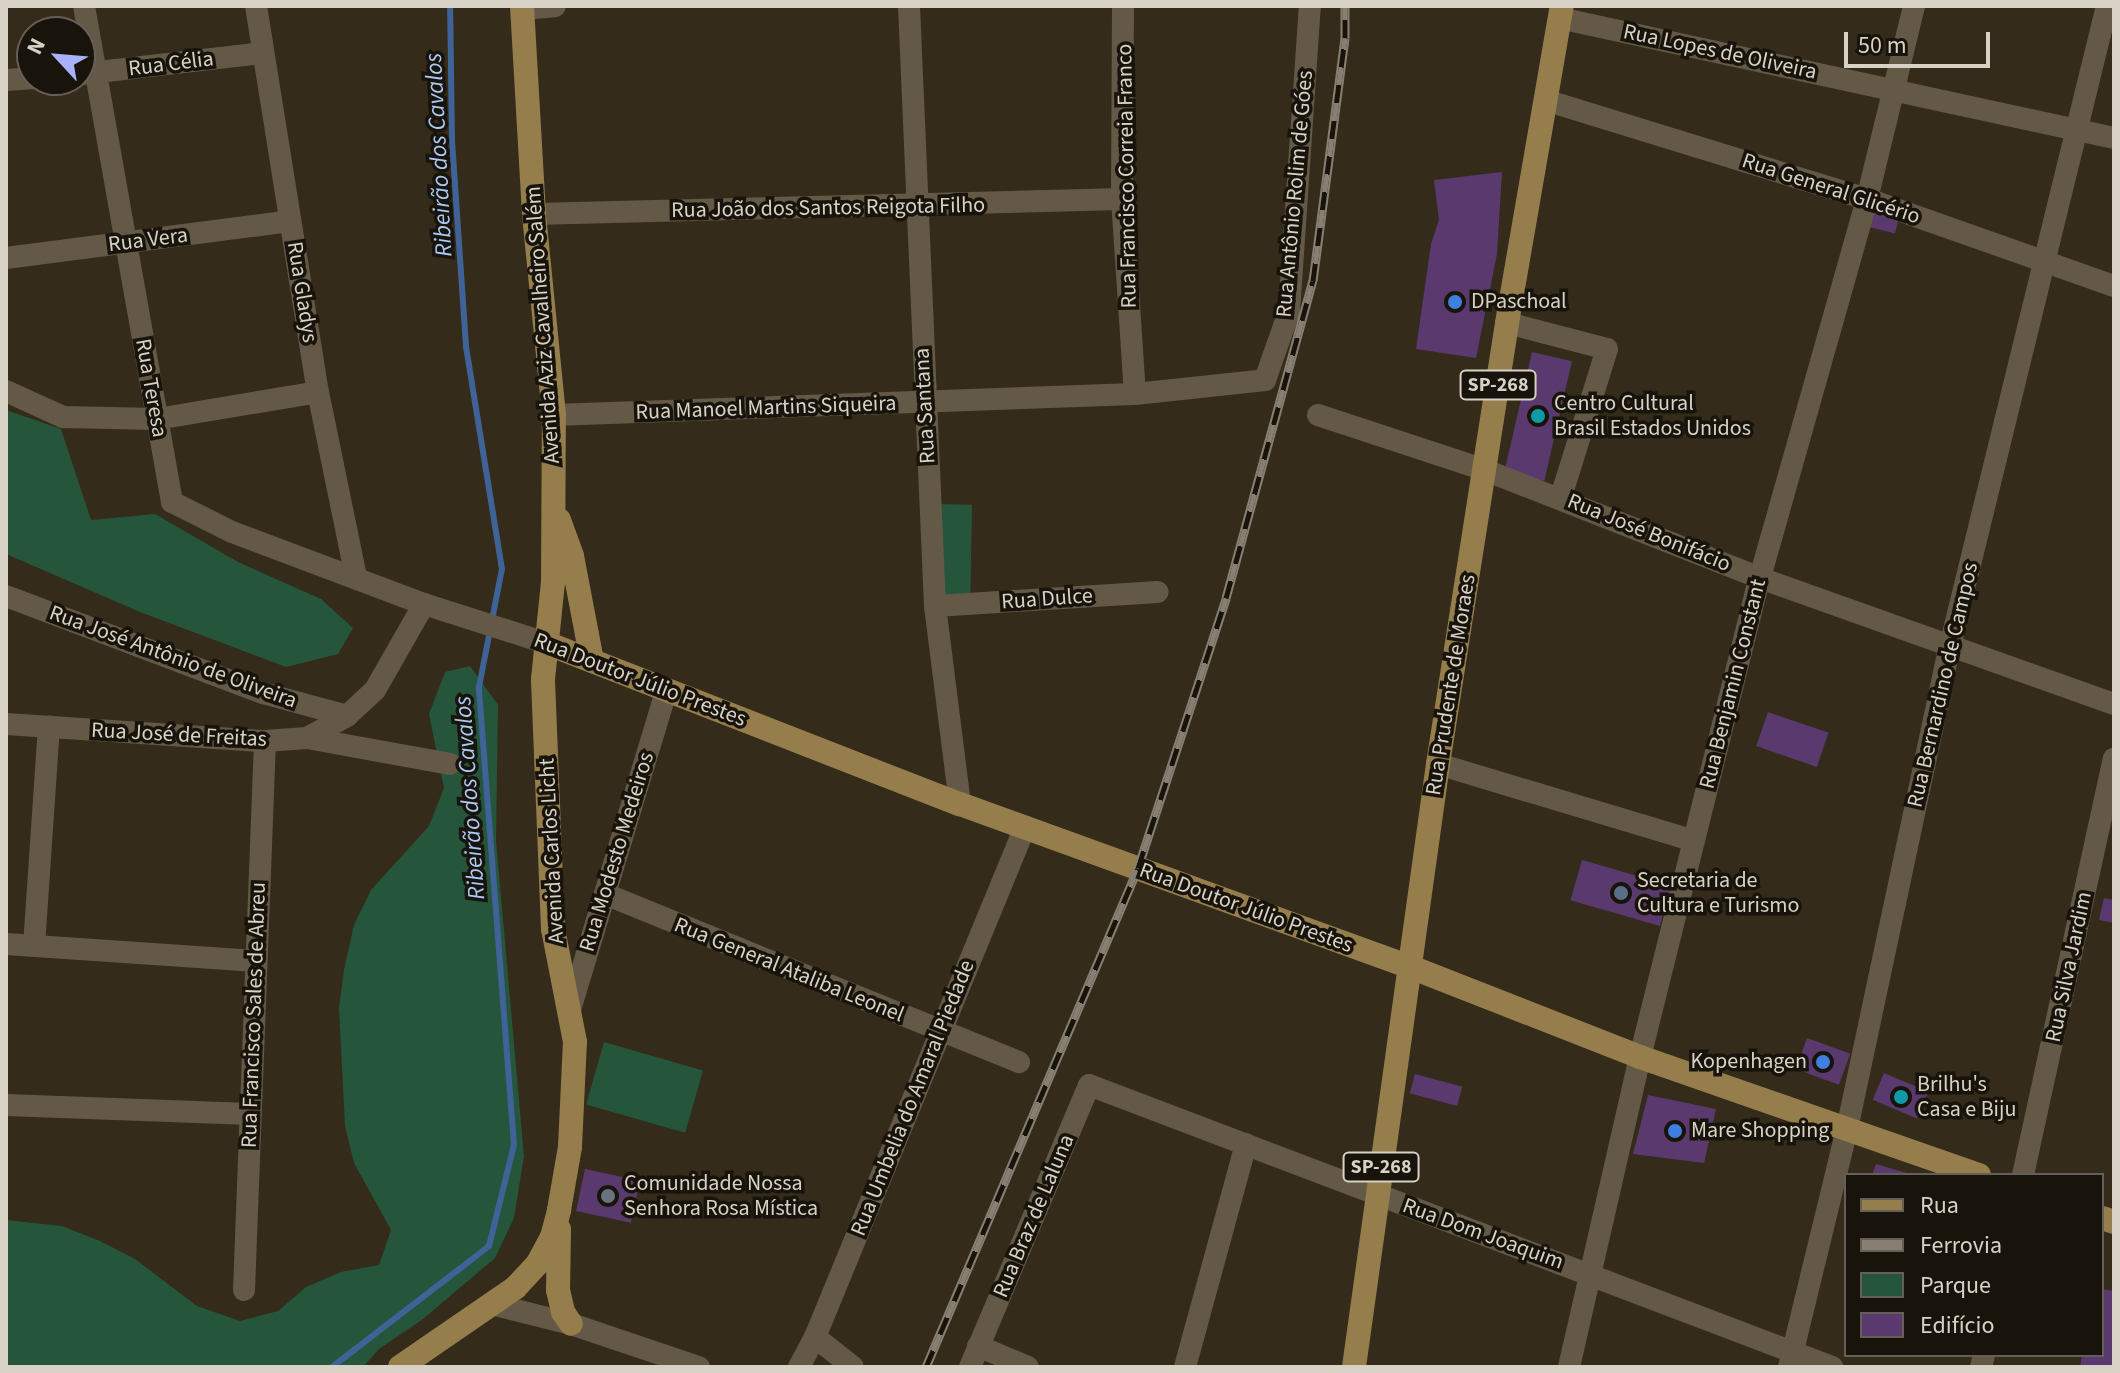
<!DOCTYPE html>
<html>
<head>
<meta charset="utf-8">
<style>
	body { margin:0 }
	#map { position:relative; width:2120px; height:1373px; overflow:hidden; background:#342b1a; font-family:"Source Sans 3",sans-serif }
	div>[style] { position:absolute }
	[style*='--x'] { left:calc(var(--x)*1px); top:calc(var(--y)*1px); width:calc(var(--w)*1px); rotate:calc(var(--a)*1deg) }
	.green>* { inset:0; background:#25553b; transform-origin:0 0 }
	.stream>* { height:6px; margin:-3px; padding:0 3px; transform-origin:3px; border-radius:3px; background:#3f6396 }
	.building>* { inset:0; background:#5a3a6e; transform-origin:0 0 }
	.minor>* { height:22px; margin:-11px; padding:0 11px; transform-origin:11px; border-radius:11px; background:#635946 }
	.major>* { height:24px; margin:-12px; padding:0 12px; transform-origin:12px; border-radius:12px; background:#957e4c }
	.rail>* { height:9px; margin-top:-4.5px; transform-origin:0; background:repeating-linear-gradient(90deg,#18140c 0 18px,#878072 0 36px); box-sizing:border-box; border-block:2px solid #878072 }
	.dots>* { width:22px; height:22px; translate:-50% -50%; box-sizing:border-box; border:4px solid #18140c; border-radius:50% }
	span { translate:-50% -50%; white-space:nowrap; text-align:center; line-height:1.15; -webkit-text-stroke:7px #18140c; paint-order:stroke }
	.shield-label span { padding:2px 6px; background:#18140c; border:2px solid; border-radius:6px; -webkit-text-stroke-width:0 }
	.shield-label { font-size:20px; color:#d7d1c6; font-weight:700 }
	.street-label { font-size:22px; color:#d7d1c6 }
	.poi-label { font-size:22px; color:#d7d1c6 }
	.left { translate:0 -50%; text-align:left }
	.right { translate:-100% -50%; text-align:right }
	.water-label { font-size:24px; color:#aacbf8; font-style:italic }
	.frame { position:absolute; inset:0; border:8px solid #d7d1c6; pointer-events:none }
	.legend { position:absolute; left:1844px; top:1173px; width:260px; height:184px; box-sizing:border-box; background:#18140c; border:2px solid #646056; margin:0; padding:10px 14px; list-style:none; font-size:24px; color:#d7d1c6 }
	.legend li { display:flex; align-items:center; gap:16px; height:40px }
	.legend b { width:40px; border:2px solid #646056 }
	.north { position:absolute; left:16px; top:16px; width:80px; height:80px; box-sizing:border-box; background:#18140c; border:2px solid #646056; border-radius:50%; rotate:296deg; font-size:22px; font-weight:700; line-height:32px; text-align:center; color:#d7d1c6 }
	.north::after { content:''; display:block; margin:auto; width:28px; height:36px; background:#a9b0fc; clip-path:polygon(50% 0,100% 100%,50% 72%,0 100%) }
	.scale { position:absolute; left:1844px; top:32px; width:146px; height:36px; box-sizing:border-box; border:4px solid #d7d1c6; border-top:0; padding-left:10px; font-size:24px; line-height:28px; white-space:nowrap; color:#d7d1c6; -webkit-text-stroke:6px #18140c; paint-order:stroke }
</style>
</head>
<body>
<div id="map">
	<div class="green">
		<div style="clip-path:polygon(6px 410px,61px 429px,91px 520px,155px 514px,238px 562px,321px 599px,353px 628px,338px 654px,286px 667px,140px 612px,6px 554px)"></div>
		<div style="left:933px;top:504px;width:39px;height:94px;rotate:1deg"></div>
		<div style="clip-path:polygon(470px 666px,498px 705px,496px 840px,524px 1156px,514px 1218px,495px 1258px,423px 1319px,379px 1349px,363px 1367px,6px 1367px,6px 1220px,62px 1226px,100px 1241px,135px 1259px,197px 1306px,240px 1321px,278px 1311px,306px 1287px,341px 1272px,379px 1265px,391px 1230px,354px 1163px,345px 1126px,339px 1008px,344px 970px,354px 925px,371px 890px,429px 826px,444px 788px,429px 714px,445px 672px)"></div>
		<div style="left:604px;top:1042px;width:103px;height:65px;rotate:16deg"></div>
	</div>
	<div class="stream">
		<div style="--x:332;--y:1367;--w:198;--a:-37.6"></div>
		<div style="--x:489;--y:1246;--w:104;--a:-76.1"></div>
		<div style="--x:514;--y:1145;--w:459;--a:-94.4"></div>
		<div style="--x:479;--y:687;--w:120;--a:-79"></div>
		<div style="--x:502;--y:569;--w:226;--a:-99.2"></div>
		<div style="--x:466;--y:346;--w:205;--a:-93.9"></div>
		<div style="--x:452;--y:141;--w:135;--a:-90.8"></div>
	</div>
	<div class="building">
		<div style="clip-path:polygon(1502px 172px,1497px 254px,1476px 358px,1416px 349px,1431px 244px,1439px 220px,1434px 180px)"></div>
		<div style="left:1871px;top:210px;width:29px;height:17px;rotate:14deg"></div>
		<div style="left:1532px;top:352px;width:41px;height:123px;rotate:13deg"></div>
		<div style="left:1768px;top:712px;width:64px;height:36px;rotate:19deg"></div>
		<div style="left:1582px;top:860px;width:93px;height:42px;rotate:16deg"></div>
		<div style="clip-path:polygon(2104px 898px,2114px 900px,2114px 923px,2099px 920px)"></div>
		<div style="left:1807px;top:1038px;width:46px;height:33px;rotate:20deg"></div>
		<div style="left:1884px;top:1073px;width:48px;height:29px;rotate:23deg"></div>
		<div style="left:1415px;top:1074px;width:49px;height:20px;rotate:15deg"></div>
		<div style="clip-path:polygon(1648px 1095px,1716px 1109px,1704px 1163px,1633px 1154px)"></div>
		<div style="clip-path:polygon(1876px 1164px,1910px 1174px,1909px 1175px,1872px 1175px)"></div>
		<div style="left:585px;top:1169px;width:56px;height:43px;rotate:12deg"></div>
		<div style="clip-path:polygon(2102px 1289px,2114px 1291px,2114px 1367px,2080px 1367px,2082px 1355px,2102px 1355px)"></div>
	</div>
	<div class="minor">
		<div style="--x:84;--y:6;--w:504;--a:79.94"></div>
		<div style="--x:172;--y:502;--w:67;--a:26.6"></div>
		<div style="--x:232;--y:532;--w:205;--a:20.6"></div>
		<div style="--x:424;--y:604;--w:128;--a:17.7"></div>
		<div style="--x:256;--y:6;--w:391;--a:80.9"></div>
		<div style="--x:318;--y:392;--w:189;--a:78.4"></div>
		<div style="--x:909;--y:6;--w:601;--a:87.52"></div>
		<div style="--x:935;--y:606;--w:200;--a:82.8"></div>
		<div style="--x:1123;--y:6;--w:193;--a:90.3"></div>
		<div style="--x:1122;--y:199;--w:195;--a:86.2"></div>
		<div style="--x:523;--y:9;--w:32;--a:-5"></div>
		<div style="--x:1559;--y:18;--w:568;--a:12.2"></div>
		<div style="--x:81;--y:74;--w:183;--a:-6.6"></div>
		<div style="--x:6;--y:80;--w:26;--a:-4"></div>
		<div style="--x:1545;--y:100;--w:337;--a:17.1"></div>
		<div style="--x:1867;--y:199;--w:262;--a:19.4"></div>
		<div style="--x:534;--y:214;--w:588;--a:-1.46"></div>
		<div style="--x:6;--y:258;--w:286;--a:-7.4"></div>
		<div style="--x:1507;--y:323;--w:103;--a:14.6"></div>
		<div style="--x:1607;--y:349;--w:155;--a:107.3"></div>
		<div style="--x:6;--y:391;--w:63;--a:24.5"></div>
		<div style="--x:63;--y:417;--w:94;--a:1.2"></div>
		<div style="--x:157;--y:419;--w:163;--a:-9.5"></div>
		<div style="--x:554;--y:415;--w:581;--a:-2.07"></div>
		<div style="--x:1135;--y:394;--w:131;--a:-6.1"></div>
		<div style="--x:1265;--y:380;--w:72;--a:-70.6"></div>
		<div style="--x:1289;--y:312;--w:307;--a:-86.1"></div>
		<div style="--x:1318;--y:415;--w:176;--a:18.2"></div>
		<div style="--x:1485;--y:470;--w:295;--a:21.4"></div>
		<div style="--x:1760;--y:578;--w:376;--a:19.6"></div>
		<div style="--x:6;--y:596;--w:275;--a:20.7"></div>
		<div style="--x:263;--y:693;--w:87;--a:15.3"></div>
		<div style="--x:347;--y:716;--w:38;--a:-43"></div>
		<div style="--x:375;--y:690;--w:99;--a:-60.3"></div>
		<div style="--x:935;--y:606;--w:223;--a:-3.6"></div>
		<div style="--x:6;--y:724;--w:260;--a:3.8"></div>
		<div style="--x:265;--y:741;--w:42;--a:-4.1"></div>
		<div style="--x:307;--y:738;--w:46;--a:-28.8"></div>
		<div style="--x:307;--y:738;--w:145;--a:10.3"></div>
		<div style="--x:1438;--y:764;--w:267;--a:16.7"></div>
		<div style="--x:605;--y:894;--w:447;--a:22.1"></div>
		<div style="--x:6;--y:944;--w:251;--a:3.9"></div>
		<div style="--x:34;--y:946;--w:220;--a:-86.1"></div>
		<div style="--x:569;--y:1013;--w:336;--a:-73.2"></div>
		<div style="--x:6;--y:1105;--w:244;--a:2.1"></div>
		<div style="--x:2023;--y:1175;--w:426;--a:-77.7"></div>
		<div style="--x:244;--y:1290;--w:549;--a:-87.81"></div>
		<div style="--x:492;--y:1304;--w:81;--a:14.2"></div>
		<div style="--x:571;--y:1324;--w:135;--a:18.6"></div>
		<div style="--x:815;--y:1337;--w:48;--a:38.3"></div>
		<div style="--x:978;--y:1346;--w:54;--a:22.8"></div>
		<div style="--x:799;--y:1367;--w:34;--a:-62"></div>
		<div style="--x:815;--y:1337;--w:552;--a:-67.62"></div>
		<div style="--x:970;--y:1367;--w:306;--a:-67.1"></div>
		<div style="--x:1089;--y:1085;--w:795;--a:20.78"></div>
		<div style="--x:1185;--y:1367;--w:231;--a:-74.7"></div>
		<div style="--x:1569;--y:1367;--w:318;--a:-77.1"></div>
		<div style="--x:1640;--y:1057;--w:483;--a:-76"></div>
		<div style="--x:1757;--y:588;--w:404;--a:-74.2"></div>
		<div style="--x:1867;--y:199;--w:199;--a:-76.3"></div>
		<div style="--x:1789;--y:1367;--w:245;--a:-76.3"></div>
		<div style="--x:1847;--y:1129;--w:494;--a:-78"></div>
		<div style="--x:1950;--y:646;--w:659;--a:-76.22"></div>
		<div style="--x:1981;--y:1367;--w:12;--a:-76"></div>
	</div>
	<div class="major">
		<div style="--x:559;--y:520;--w:38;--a:70"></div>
		<div style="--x:572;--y:556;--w:107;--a:79.2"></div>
		<div style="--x:546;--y:643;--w:444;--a:21.3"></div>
		<div style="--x:960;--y:804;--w:476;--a:19.9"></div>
		<div style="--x:1408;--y:966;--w:249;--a:21.4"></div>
		<div style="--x:1640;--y:1057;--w:359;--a:19.2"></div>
		<div style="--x:2102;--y:1218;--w:13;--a:18"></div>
		<div style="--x:559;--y:1229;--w:61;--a:90.9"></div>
		<div style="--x:558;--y:1290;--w:23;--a:77"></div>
		<div style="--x:563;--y:1312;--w:14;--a:56"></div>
		<div style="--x:400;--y:1367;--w:140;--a:-34.5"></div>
		<div style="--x:515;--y:1288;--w:34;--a:-47"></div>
		<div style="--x:538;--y:1263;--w:30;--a:-62"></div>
		<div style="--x:552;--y:1237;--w:28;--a:-75"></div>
		<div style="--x:559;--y:1210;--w:64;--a:-80.1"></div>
		<div style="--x:570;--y:1147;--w:105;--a:-87.3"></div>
		<div style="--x:575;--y:1042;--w:115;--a:-101"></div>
		<div style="--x:553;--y:929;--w:250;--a:-92.3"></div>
		<div style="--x:543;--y:679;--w:97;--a:-84.1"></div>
		<div style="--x:553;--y:583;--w:168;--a:-89.7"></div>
		<div style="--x:554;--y:415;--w:202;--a:-95.7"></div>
		<div style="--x:534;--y:214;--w:208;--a:-93.3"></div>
		<div style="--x:1354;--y:1367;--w:609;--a:-82.07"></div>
		<div style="--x:1438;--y:764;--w:446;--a:-81.1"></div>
		<div style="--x:1507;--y:323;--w:322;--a:-80.2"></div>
	</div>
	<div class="rail">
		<div style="--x:926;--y:1367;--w:542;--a:-66.98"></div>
		<div style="--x:1138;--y:868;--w:284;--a:-71.9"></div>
		<div style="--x:1226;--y:598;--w:329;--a:-74.7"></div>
		<div style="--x:1313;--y:281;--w:245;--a:-82.5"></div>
		<div style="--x:1345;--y:38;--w:32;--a:-90"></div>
	</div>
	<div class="dots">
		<div style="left:1455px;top:302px;background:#3f7fe0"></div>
		<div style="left:1538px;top:416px;background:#0f9aa8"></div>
		<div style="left:1621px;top:893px;background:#5c6f8a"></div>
		<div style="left:1823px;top:1062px;background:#3f7fe0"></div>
		<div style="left:1901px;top:1097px;background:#0f9aa8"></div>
		<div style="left:1675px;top:1131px;background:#3f7fe0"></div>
		<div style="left:608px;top:1196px;background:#6b7280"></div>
	</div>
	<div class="shield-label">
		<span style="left:1498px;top:385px">SP-268</span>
		<span style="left:1381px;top:1167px">SP-268</span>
	</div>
	<div class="street-label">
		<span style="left:1720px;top:52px;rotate:12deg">Rua Lopes de Oliveira</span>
		<span style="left:171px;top:64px;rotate:-7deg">Rua Célia</span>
		<span style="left:1127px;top:176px;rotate:-91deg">Rua Francisco Correia Franco</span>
		<span style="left:1831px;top:189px;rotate:18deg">Rua General Glicério</span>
		<span style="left:1295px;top:194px;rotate:-85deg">Rua Antônio Rolim de Góes</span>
		<span style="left:828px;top:208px;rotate:-1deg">Rua João dos Santos Reigota Filho</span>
		<span style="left:148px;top:240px;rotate:-7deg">Rua Vera</span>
		<span style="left:302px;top:292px;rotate:81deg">Rua Gladys</span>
		<span style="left:543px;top:325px;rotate:-94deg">Avenida Aziz Cavalheiro Salém</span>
		<span style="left:151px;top:388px;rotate:80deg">Rua Teresa</span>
		<span style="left:925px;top:406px;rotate:-93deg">Rua Santana</span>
		<span style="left:766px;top:408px;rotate:-2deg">Rua Manoel Martins Siqueira</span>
		<span style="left:1649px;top:533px;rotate:22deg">Rua José Bonifácio</span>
		<span style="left:1047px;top:599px;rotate:-4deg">Rua Dulce</span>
		<span style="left:173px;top:657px;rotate:20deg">Rua José Antônio de Oliveira</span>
		<span style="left:640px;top:680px;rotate:21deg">Rua Doutor Júlio Prestes</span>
		<span style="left:1733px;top:684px;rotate:-76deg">Rua Benjamin Constant</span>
		<span style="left:1451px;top:685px;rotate:-81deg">Rua Prudente de Moraes</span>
		<span style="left:1943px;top:685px;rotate:-77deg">Rua Bernardino de Campos</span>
		<span style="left:179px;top:735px;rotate:3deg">Rua José de Freitas</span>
		<span style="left:552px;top:851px;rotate:-93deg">Avenida Carlos Licht</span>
		<span style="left:617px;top:852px;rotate:-73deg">Rua Modesto Medeiros</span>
		<span style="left:1246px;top:908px;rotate:20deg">Rua Doutor Júlio Prestes</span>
		<span style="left:2069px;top:967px;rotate:-78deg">Rua Silva Jardim</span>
		<span style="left:789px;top:970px;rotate:22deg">Rua General Ataliba Leonel</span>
		<span style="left:254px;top:1015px;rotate:-88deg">Rua Francisco Sales de Abreu</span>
		<span style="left:913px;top:1098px;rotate:-68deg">Rua Umbelia do Amaral Piedade</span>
		<span style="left:1034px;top:1216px;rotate:-67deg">Rua Braz de Laluna</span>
		<span style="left:1483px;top:1234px;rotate:20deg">Rua Dom Joaquim</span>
	</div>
	<div class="poi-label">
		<span class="left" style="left:1471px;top:302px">DPaschoal</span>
		<span class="left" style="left:1554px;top:416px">Centro Cultural<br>Brasil Estados Unidos</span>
		<span class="left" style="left:1637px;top:893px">Secretaria de<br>Cultura e Turismo</span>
		<span class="right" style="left:1807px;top:1062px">Kopenhagen</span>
		<span class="left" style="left:1917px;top:1097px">Brilhu's<br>Casa e Biju</span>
		<span class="left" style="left:1691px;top:1131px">Mare Shopping</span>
		<span class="left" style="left:624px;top:1196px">Comunidade Nossa<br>Senhora Rosa Mística</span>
	</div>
	<div class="water-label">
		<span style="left:439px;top:155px;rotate:-93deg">Ribeirão dos Cavalos</span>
		<span style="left:470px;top:798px;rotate:-94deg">Ribeirão dos Cavalos</span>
	</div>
	<div class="frame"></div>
	<ul class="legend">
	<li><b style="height:10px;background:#957e4c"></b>Rua</li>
	<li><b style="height:10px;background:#878072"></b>Ferrovia</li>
	<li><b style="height:22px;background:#25553b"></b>Parque</li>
	<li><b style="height:22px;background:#5a3a6e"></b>Edifício</li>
	</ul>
	<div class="north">N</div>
	<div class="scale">50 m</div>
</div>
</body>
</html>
